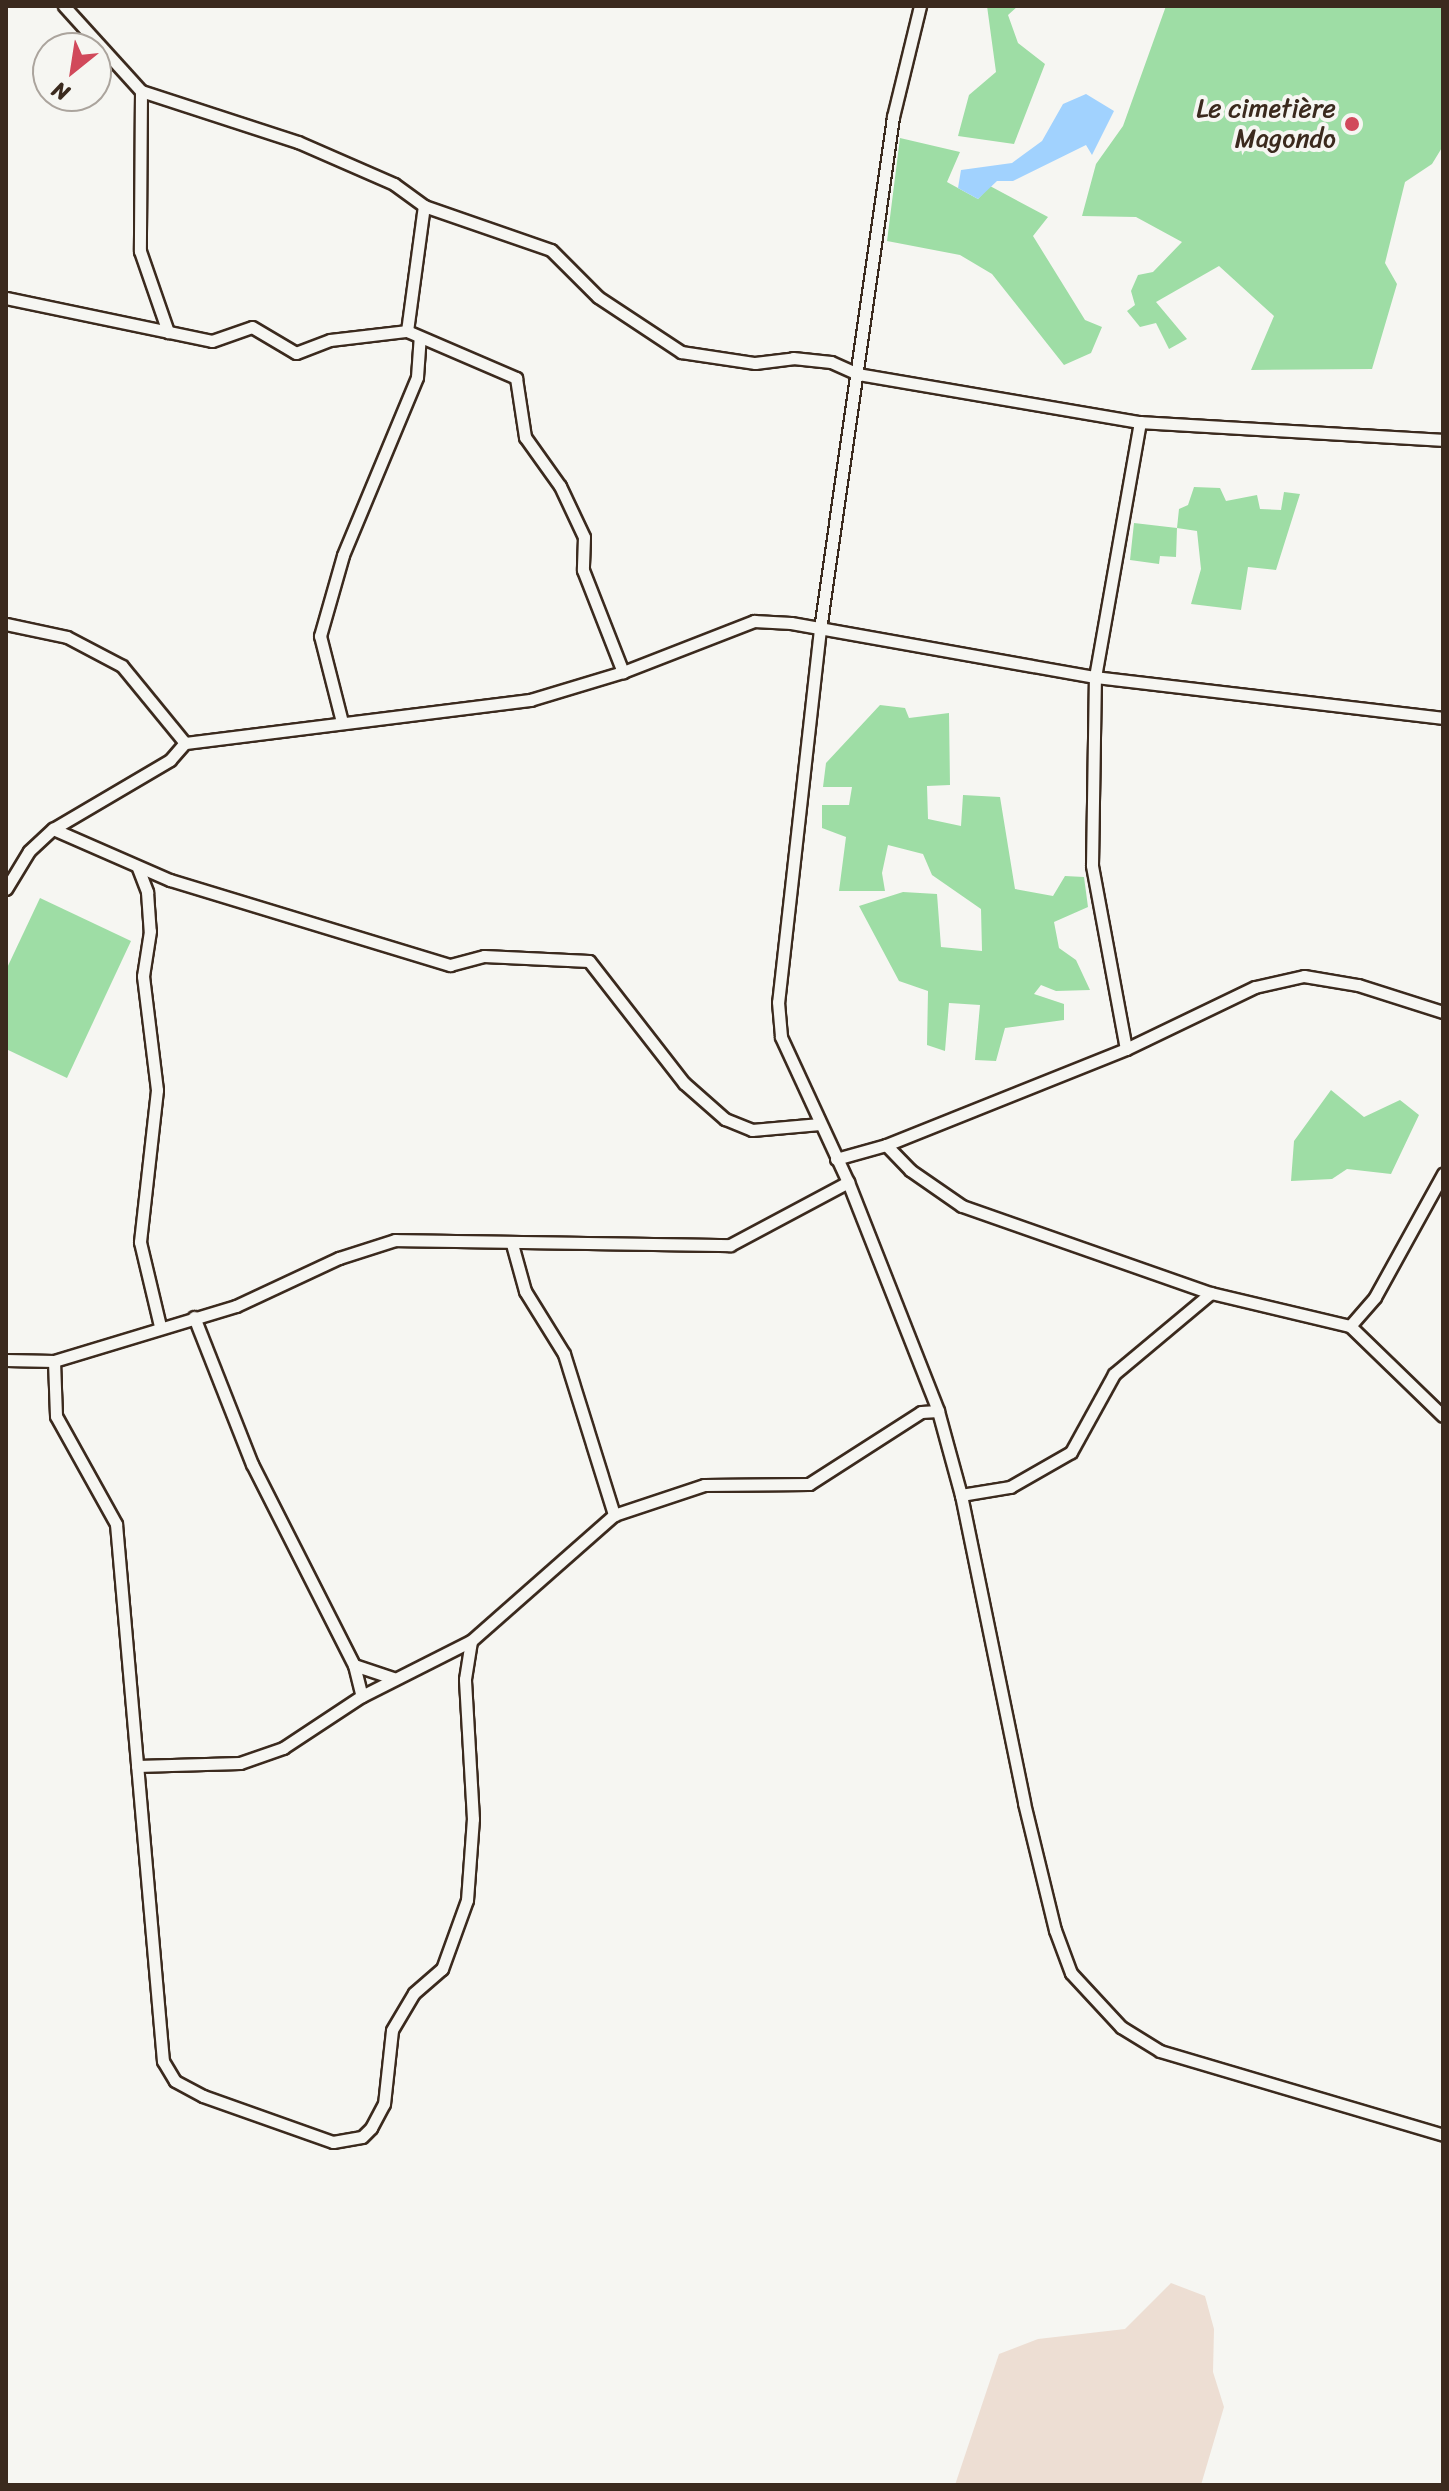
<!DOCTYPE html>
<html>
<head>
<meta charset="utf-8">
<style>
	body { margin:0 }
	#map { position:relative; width:1449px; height:2491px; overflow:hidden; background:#f6f6f2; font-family:Sriracha,sans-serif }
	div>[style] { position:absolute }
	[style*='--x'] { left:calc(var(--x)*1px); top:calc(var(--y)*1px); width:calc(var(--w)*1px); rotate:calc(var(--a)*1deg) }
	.built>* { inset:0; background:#edded3 }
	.green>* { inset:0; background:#9edda5 }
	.water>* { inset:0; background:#a1d2fe }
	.roads { filter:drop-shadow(2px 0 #3b2a1e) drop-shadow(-2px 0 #3b2a1e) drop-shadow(0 2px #3b2a1e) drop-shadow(0 -2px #3b2a1e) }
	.minor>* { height:11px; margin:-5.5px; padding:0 5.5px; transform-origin:5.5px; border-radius:5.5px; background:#f6f6f2 }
	.dots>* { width:22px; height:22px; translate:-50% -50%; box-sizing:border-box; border:4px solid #f6f6f2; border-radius:50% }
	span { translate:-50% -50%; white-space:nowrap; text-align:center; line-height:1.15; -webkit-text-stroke:8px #f6f6f2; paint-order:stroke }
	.poi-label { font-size:26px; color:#3b2a1e }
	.right { translate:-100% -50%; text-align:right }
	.frame { position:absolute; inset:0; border:8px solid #3b2a1e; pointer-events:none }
	.north { position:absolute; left:32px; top:32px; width:80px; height:80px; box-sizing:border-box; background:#f6f6f2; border:2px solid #aba49d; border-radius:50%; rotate:210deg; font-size:22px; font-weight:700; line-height:32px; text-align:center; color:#3b2a1e }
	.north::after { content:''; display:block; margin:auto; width:28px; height:36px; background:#d1495b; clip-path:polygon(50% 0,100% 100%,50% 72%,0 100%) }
</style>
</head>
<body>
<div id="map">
	<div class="built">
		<div style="clip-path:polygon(1171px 2283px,1205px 2296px,1214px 2329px,1213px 2372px,1224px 2407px,1201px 2485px,955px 2485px,999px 2354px,1038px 2339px,1125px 2329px)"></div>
	</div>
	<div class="green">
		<div style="clip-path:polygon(987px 6px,1018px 6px,1008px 15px,1018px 43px,1045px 64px,1014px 144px,958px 136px,969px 95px,996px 72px)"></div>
		<div style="clip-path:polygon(1166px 6px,1443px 6px,1443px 146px,1432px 164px,1405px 182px,1385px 263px,1397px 284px,1372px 369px,1251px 370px,1274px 316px,1219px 266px,1156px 302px,1187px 339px,1169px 349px,1156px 323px,1140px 327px,1127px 311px,1135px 305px,1131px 291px,1138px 275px,1153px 272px,1182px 242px,1136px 217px,1082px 216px,1096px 164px,1123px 126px)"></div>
		<div style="clip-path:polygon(900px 138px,960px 152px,947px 182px,978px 199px,990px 186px,1048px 217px,1033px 236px,1085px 320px,1102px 327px,1091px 353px,1064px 365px,992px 274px,960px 255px,887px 241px)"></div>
		<div style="clip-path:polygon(1194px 487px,1220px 488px,1226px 501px,1257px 495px,1260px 509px,1281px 510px,1284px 492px,1300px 494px,1276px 570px,1248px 567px,1241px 610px,1191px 604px,1201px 569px,1197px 531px,1177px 528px,1176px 557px,1160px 556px,1159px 564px,1130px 560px,1134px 523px,1177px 528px,1179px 509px,1188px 505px)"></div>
		<div style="clip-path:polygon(880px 705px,905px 708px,909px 718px,949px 713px,950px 785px,927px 786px,928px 819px,961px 826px,963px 795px,1000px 797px,1015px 889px,1053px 896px,1065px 876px,1084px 877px,1088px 907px,1054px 922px,1059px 948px,1076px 960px,1090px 990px,1056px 991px,1041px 985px,1034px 994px,1064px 1004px,1064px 1020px,1005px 1028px,996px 1061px,975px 1060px,980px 1005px,949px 1003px,945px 1051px,927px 1045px,928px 991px,899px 981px,859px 906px,903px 892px,937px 894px,941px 947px,982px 951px,981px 909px,932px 875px,923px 854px,888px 845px,882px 873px,885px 891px,839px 891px,846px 837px,822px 828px,822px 805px,849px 805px,852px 787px,823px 787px,826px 763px)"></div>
		<div style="clip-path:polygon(40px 898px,131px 941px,67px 1078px,6px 1049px,6px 970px)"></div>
		<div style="clip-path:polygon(1331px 1090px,1364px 1117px,1400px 1100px,1419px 1115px,1391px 1174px,1347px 1169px,1332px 1179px,1291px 1181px,1294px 1141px)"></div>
	</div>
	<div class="water">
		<div style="clip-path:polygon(1086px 94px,1114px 111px,1092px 155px,1086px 145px,1013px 181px,997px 181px,978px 199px,958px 188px,961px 170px,1012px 163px,1042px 141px,1063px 104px)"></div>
	</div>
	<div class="roads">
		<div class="minor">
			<div style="--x:64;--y:6;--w:115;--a:47.8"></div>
			<div style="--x:141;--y:91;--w:165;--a:18"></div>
			<div style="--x:298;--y:142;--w:105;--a:23.6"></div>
			<div style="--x:394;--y:184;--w:37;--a:36"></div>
			<div style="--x:424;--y:206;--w:134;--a:19.1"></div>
			<div style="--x:551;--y:250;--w:66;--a:45"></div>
			<div style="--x:598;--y:297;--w:100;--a:33.5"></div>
			<div style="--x:681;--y:352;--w:75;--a:8.5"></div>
			<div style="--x:755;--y:363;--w:38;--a:-7"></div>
			<div style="--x:793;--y:358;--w:38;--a:6"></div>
			<div style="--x:831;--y:362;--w:30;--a:24"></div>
			<div style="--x:858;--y:374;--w:286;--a:9.7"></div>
			<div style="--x:1140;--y:422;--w:304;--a:3.4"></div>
			<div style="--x:920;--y:6;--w:114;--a:103.7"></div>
			<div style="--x:893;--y:117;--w:517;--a:98.11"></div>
			<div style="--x:820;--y:629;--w:375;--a:96.4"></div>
			<div style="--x:778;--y:1002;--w:35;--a:85"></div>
			<div style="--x:781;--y:1037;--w:160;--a:65.2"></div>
			<div style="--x:848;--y:1182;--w:246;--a:68.5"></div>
			<div style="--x:938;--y:1411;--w:87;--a:74.7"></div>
			<div style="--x:961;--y:1495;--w:314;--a:78.4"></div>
			<div style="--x:1024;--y:1803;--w:131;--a:76.3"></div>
			<div style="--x:1055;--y:1930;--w:46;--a:69.6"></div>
			<div style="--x:1071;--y:1973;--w:74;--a:47.2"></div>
			<div style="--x:1121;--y:2027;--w:46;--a:31.6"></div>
			<div style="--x:1160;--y:2051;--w:295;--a:16.5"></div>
			<div style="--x:141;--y:91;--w:160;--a:90.4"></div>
			<div style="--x:140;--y:251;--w:86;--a:70.9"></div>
			<div style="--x:6;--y:298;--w:210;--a:11.8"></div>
			<div style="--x:212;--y:341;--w:42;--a:-19.3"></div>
			<div style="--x:252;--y:327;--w:51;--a:30.6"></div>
			<div style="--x:296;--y:353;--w:36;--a:-21"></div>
			<div style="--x:330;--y:340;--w:78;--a:-6.7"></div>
			<div style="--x:407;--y:331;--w:119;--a:23.3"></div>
			<div style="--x:516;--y:378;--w:60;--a:81.3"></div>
			<div style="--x:525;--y:437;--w:60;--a:54.5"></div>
			<div style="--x:560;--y:486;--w:56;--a:64.8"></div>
			<div style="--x:584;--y:537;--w:33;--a:92"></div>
			<div style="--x:583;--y:570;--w:110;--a:68.6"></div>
			<div style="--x:407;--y:331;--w:126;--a:-82.3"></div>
			<div style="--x:6;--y:624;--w:62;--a:12"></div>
			<div style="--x:67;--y:637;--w:62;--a:27.8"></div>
			<div style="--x:122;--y:666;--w:99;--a:50.7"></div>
			<div style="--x:185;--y:743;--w:348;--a:-7.1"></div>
			<div style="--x:530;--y:700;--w:97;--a:-16.8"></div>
			<div style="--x:623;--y:672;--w:141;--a:-21.3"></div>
			<div style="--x:754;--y:621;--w:37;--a:3"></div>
			<div style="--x:791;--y:623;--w:309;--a:10.1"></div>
			<div style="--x:1095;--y:677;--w:350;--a:6.7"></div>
			<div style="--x:342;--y:722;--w:89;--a:-104.3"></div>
			<div style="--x:320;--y:636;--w:84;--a:-74.1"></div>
			<div style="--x:343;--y:555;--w:193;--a:-67.4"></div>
			<div style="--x:417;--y:377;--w:39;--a:-86"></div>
			<div style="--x:53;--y:829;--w:128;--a:23.6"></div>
			<div style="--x:170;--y:880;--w:293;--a:16.9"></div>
			<div style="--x:450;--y:965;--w:35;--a:-15"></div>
			<div style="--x:484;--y:956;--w:105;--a:2.7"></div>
			<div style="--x:589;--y:961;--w:155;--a:52.1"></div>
			<div style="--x:684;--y:1083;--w:55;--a:41.3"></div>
			<div style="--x:725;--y:1119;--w:29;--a:22"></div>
			<div style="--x:752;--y:1130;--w:68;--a:-5"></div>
			<div style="--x:138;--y:868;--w:26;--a:69"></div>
			<div style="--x:147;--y:892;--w:39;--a:86"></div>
			<div style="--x:150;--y:931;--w:46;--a:98.8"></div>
			<div style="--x:143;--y:976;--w:115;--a:83"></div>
			<div style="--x:157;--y:1090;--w:153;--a:96.4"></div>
			<div style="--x:140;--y:1242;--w:86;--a:76.6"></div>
			<div style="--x:6;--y:889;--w:44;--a:-58.8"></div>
			<div style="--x:29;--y:851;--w:33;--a:-43"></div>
			<div style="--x:53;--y:829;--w:136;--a:-30.5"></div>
			<div style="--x:170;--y:760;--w:23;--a:-49"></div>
			<div style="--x:1126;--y:1049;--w:187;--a:-100.5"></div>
			<div style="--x:1092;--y:865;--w:188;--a:-89.1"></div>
			<div style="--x:1095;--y:677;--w:259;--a:-80"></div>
			<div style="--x:886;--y:1145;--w:35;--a:46"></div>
			<div style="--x:910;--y:1170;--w:63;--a:34.7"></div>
			<div style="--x:962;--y:1206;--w:264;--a:19.3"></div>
			<div style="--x:1211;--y:1293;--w:143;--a:13.4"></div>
			<div style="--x:1350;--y:1326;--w:129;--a:44.1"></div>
			<div style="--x:836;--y:1159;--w:52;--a:-15.6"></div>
			<div style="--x:886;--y:1145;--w:258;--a:-21.8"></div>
			<div style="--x:1126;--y:1049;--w:143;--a:-25.7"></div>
			<div style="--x:1255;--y:987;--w:50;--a:-12.7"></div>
			<div style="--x:1304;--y:976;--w:55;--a:9.5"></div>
			<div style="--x:1358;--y:985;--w:89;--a:17.6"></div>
			<div style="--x:512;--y:1244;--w:49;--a:74.5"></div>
			<div style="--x:525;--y:1291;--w:74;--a:58.2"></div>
			<div style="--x:564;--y:1354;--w:169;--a:72.7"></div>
			<div style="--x:194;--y:1317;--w:158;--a:68.5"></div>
			<div style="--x:252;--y:1464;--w:225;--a:63.1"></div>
			<div style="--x:354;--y:1665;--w:32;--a:76"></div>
			<div style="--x:1350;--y:1326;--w:38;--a:-49"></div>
			<div style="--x:1375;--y:1297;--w:141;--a:-61.1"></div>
			<div style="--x:6;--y:1360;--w:48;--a:1.2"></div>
			<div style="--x:54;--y:1361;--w:190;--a:-16.8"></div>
			<div style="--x:236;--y:1306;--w:114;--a:-25"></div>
			<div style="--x:339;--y:1258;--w:59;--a:-17.8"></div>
			<div style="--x:395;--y:1240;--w:335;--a:0.9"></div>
			<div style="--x:730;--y:1245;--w:134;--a:-28.1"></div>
			<div style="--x:54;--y:1361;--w:55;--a:87.9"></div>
			<div style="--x:56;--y:1416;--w:124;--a:60.9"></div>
			<div style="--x:116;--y:1524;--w:539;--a:85"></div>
			<div style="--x:163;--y:2061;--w:23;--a:59"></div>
			<div style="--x:175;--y:2081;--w:32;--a:28"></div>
			<div style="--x:203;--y:2096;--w:138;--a:19.5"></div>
			<div style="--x:333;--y:2142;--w:29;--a:-10"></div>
			<div style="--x:362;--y:2137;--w:13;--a:-45"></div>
			<div style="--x:371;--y:2128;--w:27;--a:-62"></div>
			<div style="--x:384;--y:2104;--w:74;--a:-83.8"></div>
			<div style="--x:392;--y:2030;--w:43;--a:-59.3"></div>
			<div style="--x:414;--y:1993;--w:37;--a:-41"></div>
			<div style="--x:442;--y:1969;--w:73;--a:-70.1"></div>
			<div style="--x:467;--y:1900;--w:81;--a:-85.8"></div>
			<div style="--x:473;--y:1819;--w:140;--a:-93.3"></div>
			<div style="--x:465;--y:1679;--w:38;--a:-81"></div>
			<div style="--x:471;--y:1641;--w:191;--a:-41.4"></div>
			<div style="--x:614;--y:1515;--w:95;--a:-18.4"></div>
			<div style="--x:704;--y:1485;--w:105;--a:-0.5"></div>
			<div style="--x:809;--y:1484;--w:133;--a:-32.7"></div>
			<div style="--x:921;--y:1412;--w:17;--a:-3"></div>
			<div style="--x:961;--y:1495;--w:50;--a:-9.3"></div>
			<div style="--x:1010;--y:1487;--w:70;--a:-29.8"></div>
			<div style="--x:1071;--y:1452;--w:89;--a:-61.1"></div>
			<div style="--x:1114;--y:1374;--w:126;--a:-39.9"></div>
			<div style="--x:354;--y:1665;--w:41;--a:18.4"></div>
			<div style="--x:137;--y:1766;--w:103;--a:-1.7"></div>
			<div style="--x:240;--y:1763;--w:46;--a:-19.2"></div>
			<div style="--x:283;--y:1748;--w:95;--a:-33.4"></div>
			<div style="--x:362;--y:1696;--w:122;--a:-26.8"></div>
		</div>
	</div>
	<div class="dots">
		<div style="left:1352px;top:124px;background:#d1495b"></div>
	</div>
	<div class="poi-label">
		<span class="right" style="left:1336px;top:124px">Le cimetière<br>Magondo</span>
	</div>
	<div class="frame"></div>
	<div class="north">N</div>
</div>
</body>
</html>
